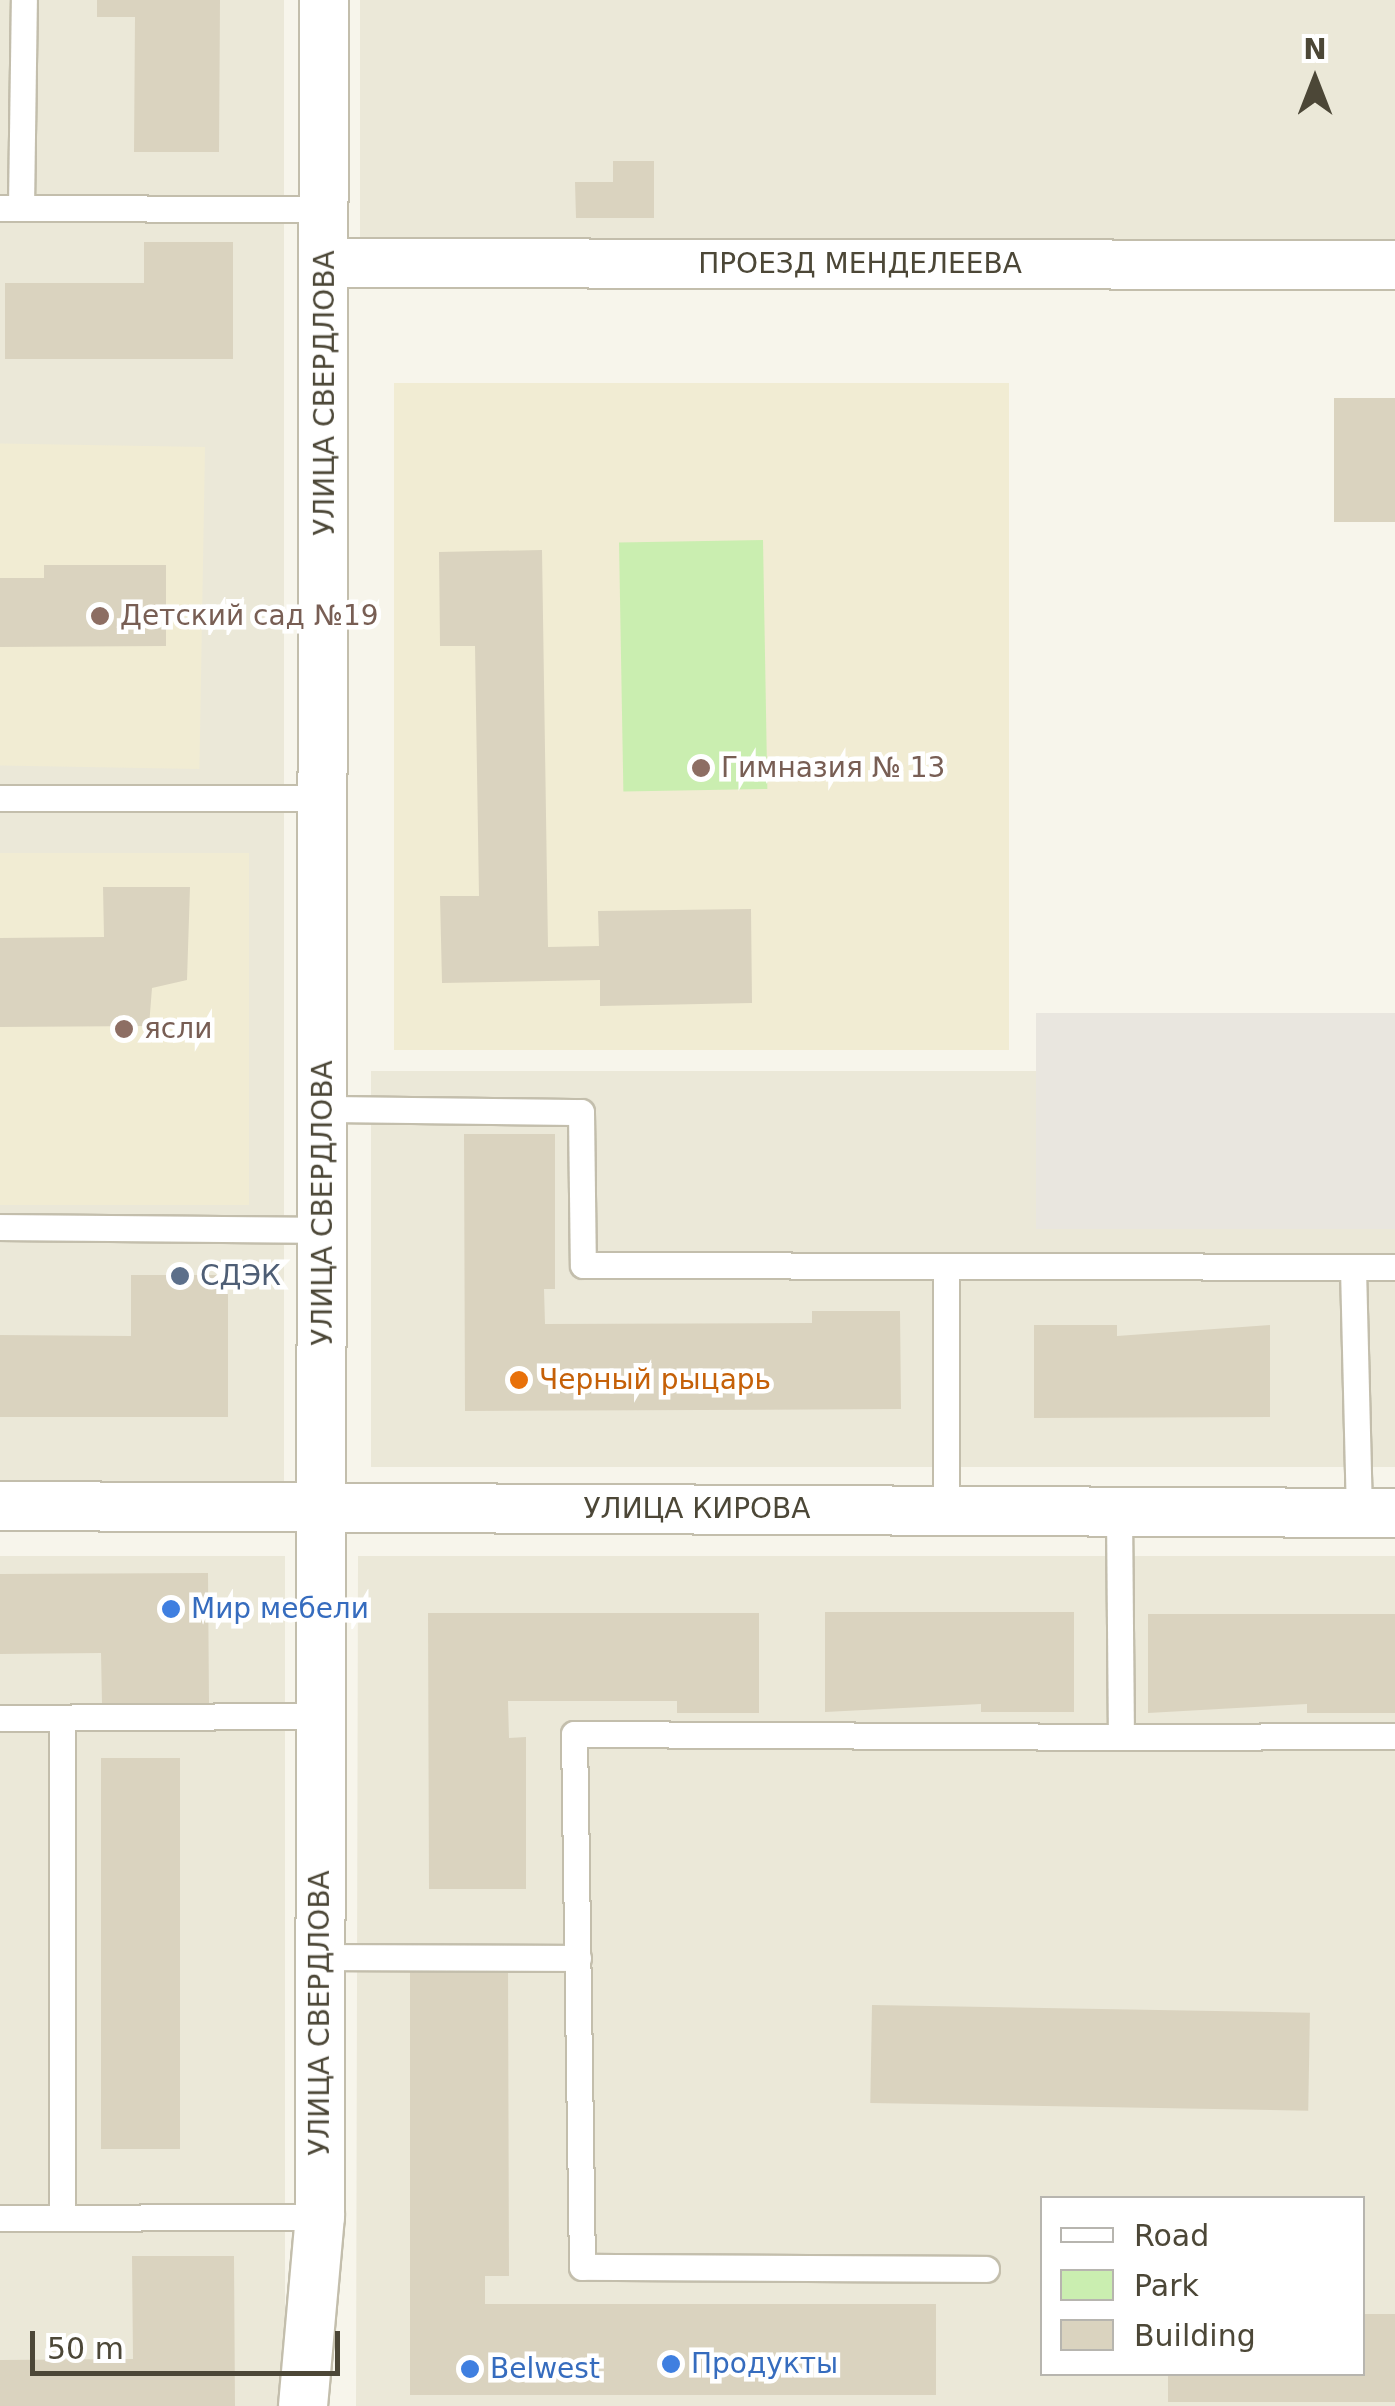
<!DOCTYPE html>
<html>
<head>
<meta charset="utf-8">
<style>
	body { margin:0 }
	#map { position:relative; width:1395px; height:2406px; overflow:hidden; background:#f7f5eb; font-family:"DejaVu Sans",sans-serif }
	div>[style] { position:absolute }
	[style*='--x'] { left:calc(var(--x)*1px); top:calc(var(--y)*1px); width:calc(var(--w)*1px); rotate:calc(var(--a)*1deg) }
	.residential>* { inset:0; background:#ebe8d8; transform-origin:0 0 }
	.industrial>* { inset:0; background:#e9e6df; transform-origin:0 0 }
	.education>* { inset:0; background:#f1ecd3; transform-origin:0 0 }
	.green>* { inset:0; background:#caeeb0; transform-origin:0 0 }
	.building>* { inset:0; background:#dad3bf; transform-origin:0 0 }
	.roads { filter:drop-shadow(2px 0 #c3beac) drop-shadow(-2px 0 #c3beac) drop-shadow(0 2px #c3beac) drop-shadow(0 -2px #c3beac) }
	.service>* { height:25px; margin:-12.5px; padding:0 12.5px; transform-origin:12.5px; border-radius:12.5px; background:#fff }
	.minor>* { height:48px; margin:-24px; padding:0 24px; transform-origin:24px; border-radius:24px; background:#fff }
	.dots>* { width:28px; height:28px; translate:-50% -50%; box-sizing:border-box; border:5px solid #fff; border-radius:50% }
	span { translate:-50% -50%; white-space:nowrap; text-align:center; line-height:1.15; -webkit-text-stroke:9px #fff; paint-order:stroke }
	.street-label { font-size:28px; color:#4c4737 }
	.education-label { font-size:28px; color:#785e54 }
	.left { translate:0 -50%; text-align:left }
	.service-label { font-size:28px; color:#4e5e75 }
	.food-label { font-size:28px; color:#c56008 }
	.shop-label { font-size:28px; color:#366cbe }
	.legend { position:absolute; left:1040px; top:2196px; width:325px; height:180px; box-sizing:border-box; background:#fff; border:2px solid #b7b5af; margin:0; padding:12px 18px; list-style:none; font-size:30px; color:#4c4737 }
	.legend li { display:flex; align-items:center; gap:20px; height:50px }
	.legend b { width:50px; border:2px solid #b7b5af }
	.north { position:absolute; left:1265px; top:30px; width:100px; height:100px; -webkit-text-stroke:8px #fff; paint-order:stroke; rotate:0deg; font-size:28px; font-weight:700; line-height:40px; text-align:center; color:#4c4737 }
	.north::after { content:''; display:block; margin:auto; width:35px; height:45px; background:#4c4737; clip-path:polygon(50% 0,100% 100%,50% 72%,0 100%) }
	.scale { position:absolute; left:30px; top:2331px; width:310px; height:45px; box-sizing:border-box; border:5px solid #4c4737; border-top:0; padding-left:12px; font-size:30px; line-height:35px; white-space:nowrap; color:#4c4737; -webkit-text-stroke:8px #fff; paint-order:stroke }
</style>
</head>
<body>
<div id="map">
	<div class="residential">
		<div style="left:0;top:0;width:284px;height:1502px"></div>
		<div style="left:360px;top:0;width:1035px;height:256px"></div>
		<div style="left:1395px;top:1071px;width:396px;height:1024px;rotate:90deg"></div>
		<div style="left:0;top:1556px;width:285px;height:850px"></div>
		<div style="clip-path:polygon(evenodd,358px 1556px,1395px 1556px,1395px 2406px,356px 2406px,358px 1556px,1042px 2198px,1362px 2198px,1362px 2374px,1042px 2374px,1042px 2198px)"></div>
	</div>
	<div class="industrial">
		<div style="left:1036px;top:1013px;width:359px;height:216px"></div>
	</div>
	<div class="education">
		<div style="left:394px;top:383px;width:615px;height:667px"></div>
		<div style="left:205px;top:447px;width:322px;height:206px;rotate:91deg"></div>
		<div style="left:0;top:853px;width:249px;height:352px"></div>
	</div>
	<div class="green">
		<div style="left:763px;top:540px;width:249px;height:144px;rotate:89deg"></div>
	</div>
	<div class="building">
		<div style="clip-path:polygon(97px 0,220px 0,219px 152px,134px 152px,135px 17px,97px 17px)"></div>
		<div style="clip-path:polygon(613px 161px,654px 161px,654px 218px,576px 218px,575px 182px,613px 182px)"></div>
		<div style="clip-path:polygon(144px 242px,233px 242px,233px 359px,5px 359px,5px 283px,144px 283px)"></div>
		<div style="left:1334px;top:398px;width:61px;height:124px"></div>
		<div style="clip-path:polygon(542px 550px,548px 947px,599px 946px,598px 911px,751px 909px,752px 1003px,600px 1006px,600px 980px,442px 983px,440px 896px,479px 896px,475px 646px,440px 646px,439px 552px)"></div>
		<div style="clip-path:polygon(44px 565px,166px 565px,166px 646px,0 647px,0 578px,44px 578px)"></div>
		<div style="clip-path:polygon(103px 887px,190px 887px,187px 980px,152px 988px,149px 1026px,0 1027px,0 938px,104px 937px)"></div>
		<div style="clip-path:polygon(464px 1134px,555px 1134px,555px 1289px,544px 1289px,545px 1324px,812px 1323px,812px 1311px,900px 1311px,901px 1409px,465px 1411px)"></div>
		<div style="clip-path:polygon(131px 1275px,228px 1275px,228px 1417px,0 1417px,0 1335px,131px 1336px)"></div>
		<div style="clip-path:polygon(1034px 1325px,1117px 1325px,1117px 1336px,1270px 1325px,1270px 1417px,1034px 1418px)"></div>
		<div style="clip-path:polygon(208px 1573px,209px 1704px,102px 1704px,101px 1653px,0 1654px,0 1574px)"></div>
		<div style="clip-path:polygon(825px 1612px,1074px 1612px,1074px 1712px,981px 1712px,981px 1704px,825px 1712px)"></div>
		<div style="clip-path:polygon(428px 1613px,759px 1613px,759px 1713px,677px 1713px,677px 1701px,508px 1701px,509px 1738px,526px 1737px,526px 1889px,429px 1889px)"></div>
		<div style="clip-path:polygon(1148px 1614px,1395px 1614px,1395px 1713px,1307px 1713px,1307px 1704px,1148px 1713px)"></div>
		<div style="left:101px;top:1758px;width:79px;height:391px"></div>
		<div style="clip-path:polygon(410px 1962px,508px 1962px,509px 2276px,485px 2276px,485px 2304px,936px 2304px,936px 2395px,410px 2395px)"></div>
		<div style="left:872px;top:2005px;width:438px;height:98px;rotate:1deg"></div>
		<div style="clip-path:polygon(132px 2256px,234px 2256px,235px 2406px,0 2406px,0 2360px,133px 2359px)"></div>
		<div style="clip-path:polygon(1362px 2314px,1395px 2314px,1395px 2402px,1168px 2402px,1168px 2374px,1362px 2374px)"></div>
	</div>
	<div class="roads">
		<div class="service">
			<div style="--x:21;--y:207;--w:207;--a:-89.2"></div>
			<div style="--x:0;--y:208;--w:323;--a:0.2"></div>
			<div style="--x:0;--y:798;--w:328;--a:0"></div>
			<div style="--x:323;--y:1109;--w:258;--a:0.7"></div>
			<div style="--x:581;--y:1112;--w:153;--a:89.3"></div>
			<div style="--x:583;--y:1265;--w:812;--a:0.14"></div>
			<div style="--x:0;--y:1227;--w:322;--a:0.5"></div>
			<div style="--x:946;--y:1266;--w:245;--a:90"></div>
			<div style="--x:1353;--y:1268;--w:245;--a:88.6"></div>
			<div style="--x:1119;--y:1512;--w:225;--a:89.5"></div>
			<div style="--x:1121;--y:1737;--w:274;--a:-0.2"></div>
			<div style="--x:0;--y:1718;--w:321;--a:-0.4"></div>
			<div style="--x:62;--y:1718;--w:500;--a:90"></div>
			<div style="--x:321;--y:1957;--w:257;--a:0.2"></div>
			<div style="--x:0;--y:2218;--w:320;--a:-0.2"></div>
			<div style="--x:986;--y:2269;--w:404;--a:-179.7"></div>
			<div style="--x:582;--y:2267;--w:533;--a:-90.86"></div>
			<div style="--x:574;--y:1734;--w:547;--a:0.31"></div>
		</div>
		<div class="minor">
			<div style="--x:325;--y:263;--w:1070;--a:0.11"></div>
			<div style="--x:0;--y:1506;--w:1395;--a:0.29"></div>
			<div style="--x:303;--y:2406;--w:190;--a:-84.9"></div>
			<div style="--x:320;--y:2217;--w:2217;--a:-89.9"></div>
		</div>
	</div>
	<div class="dots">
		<div style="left:100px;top:616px;background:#8d6e63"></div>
		<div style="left:701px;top:768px;background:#8d6e63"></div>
		<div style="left:124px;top:1029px;background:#8d6e63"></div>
		<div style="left:180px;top:1276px;background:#5c6f8a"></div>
		<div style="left:519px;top:1380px;background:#e8710a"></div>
		<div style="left:171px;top:1609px;background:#3f7fe0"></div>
		<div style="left:671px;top:2364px;background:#3f7fe0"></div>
		<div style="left:470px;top:2369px;background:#3f7fe0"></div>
	</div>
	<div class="street-label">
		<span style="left:860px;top:264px">ПРОЕЗД МЕНДЕЛЕЕВА</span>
		<span style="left:325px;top:393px;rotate:-90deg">УЛИЦА СВЕРДЛОВА</span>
		<span style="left:323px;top:1203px;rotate:-90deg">УЛИЦА СВЕРДЛОВА</span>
		<span style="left:697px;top:1509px">УЛИЦА КИРОВА</span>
		<span style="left:320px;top:2013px;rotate:-90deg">УЛИЦА СВЕРДЛОВА</span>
	</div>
	<div class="education-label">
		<span class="left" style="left:120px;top:616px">Детский сад №19</span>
		<span class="left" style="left:721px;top:768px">Гимназия № 13</span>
		<span class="left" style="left:144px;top:1029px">ясли</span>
	</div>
	<div class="service-label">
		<span class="left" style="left:200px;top:1276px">СДЭК</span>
	</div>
	<div class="food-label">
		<span class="left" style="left:539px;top:1380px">Черный рыцарь</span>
	</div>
	<div class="shop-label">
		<span class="left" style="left:191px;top:1609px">Мир мебели</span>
		<span class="left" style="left:691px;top:2364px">Продукты</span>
		<span class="left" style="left:490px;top:2369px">Belwest</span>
	</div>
	<ul class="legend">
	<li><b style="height:12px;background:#fff"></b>Road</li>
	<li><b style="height:28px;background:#caeeb0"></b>Park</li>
	<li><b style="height:28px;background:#dad3bf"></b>Building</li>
	</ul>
	<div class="north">N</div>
	<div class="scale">50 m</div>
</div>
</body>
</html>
